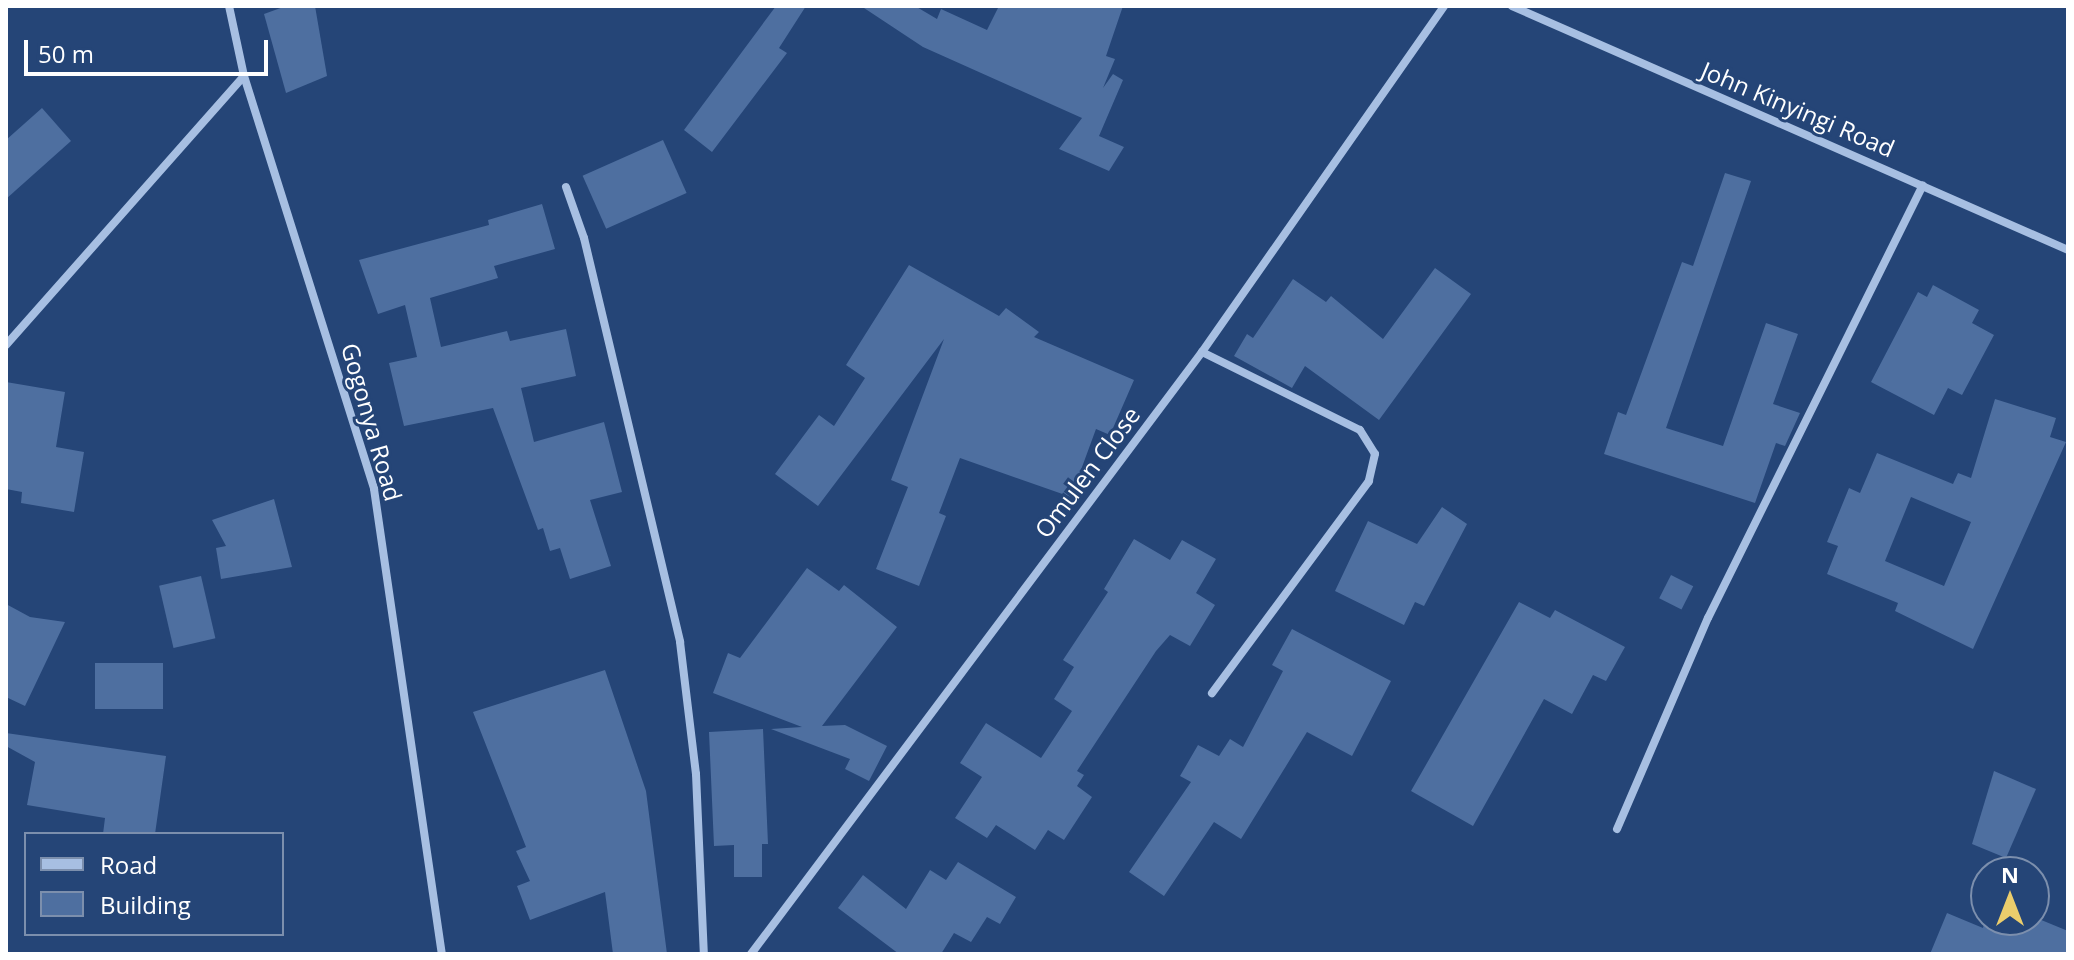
<!DOCTYPE html>
<html>
<head>
<meta charset="utf-8">
<style>
	body { margin:0 }
	#map { position:relative; width:2074px; height:960px; overflow:hidden; background:#254577; font-family:"Open Sans",sans-serif }
	div>[style] { position:absolute }
	[style*='--x'] { left:calc(var(--x)*1px); top:calc(var(--y)*1px); width:calc(var(--w)*1px); rotate:calc(var(--a)*1deg) }
	.building>* { inset:0; background:#4e6fa0; transform-origin:0 0 }
	.minor>* { height:8px; margin:-4px; padding:0 4px; transform-origin:4px; border-radius:4px; background:#a7bfe2 }
	span { translate:-50% -50%; white-space:nowrap; text-align:center; line-height:1.15; -webkit-text-stroke:6px #254577; paint-order:stroke }
	.street-label { font-size:24px; color:#fff }
	.frame { position:absolute; inset:0; border:8px solid #fff; pointer-events:none }
	.legend { position:absolute; left:24px; top:832px; width:260px; height:104px; box-sizing:border-box; background:#254577; border:2px solid #7c8fad; margin:0; padding:10px 14px; list-style:none; font-size:24px; color:#fff }
	.legend li { display:flex; align-items:center; gap:16px; height:40px }
	.legend b { width:40px; border:2px solid #7c8fad }
	.north { position:absolute; left:1970px; top:856px; width:80px; height:80px; box-sizing:border-box; background:#254577; border:2px solid #7c8fad; border-radius:50%; rotate:0deg; font-size:22px; font-weight:700; line-height:32px; text-align:center; color:#fff }
	.north::after { content:''; display:block; margin:auto; width:28px; height:36px; background:#ebcd6c; clip-path:polygon(50% 0,100% 100%,50% 72%,0 100%) }
	.scale { position:absolute; left:24px; top:40px; width:244px; height:36px; box-sizing:border-box; border:4px solid #fff; border-top:0; padding-left:10px; font-size:24px; line-height:28px; white-space:nowrap; color:#fff; -webkit-text-stroke:6px #254577; paint-order:stroke }
</style>
</head>
<body>
<div id="map">
	<div class="building">
		<div style="clip-path:polygon(286px 6px,315px 6px,327px 76px,286px 93px,264px 14px)"></div>
		<div style="clip-path:polygon(776px 6px,806px 6px,779px 48px,787px 53px,712px 152px,684px 130px)"></div>
		<div style="clip-path:polygon(861px 6px,915px 6px,937px 19px,941px 9px,987px 30px,999px 6px,1123px 6px,1106px 56px,1115px 59px,1103px 88px,1113px 74px,1123px 80px,1099px 136px,1124px 147px,1109px 171px,1059px 149px,1082px 118px,923px 47px)"></div>
		<div style="clip-path:polygon(42px 108px,71px 141px,6px 199px,6px 140px)"></div>
		<div style="left:663px;top:140px;width:58px;height:88px;rotate:66deg"></div>
		<div style="clip-path:polygon(1725px 173px,1751px 181px,1666px 428px,1723px 446px,1766px 323px,1798px 334px,1773px 404px,1800px 413px,1785px 446px,1776px 443px,1755px 503px,1604px 454px,1618px 412px,1626px 415px,1682px 262px,1693px 266px)"></div>
		<div style="clip-path:polygon(542px 204px,555px 249px,494px 266px,498px 278px,430px 298px,441px 347px,507px 331px,510px 341px,566px 329px,576px 376px,521px 388px,534px 442px,604px 422px,622px 492px,590px 500px,611px 566px,570px 579px,560px 548px,550px 551px,543px 528px,538px 530px,493px 408px,404px 426px,389px 363px,417px 357px,405px 305px,378px 314px,359px 260px,489px 225px,488px 220px)"></div>
		<div style="clip-path:polygon(909px 265px,999px 316px,1006px 308px,1039px 332px,1034px 337px,1134px 380px,1110px 435px,1096px 429px,1071px 497px,960px 458px,939px 513px,946px 516px,919px 586px,876px 569px,908px 487px,891px 480px,944px 339px,818px 506px,775px 474px,819px 415px,834px 426px,865px 378px,846px 365px)"></div>
		<div style="clip-path:polygon(1435px 268px,1471px 294px,1379px 420px,1305px 366px,1292px 388px,1234px 356px,1247px 334px,1253px 338px,1293px 279px,1326px 302px,1331px 296px,1383px 339px)"></div>
		<div style="clip-path:polygon(1933px 285px,1979px 310px,1972px 323px,1994px 335px,1962px 395px,1948px 388px,1934px 415px,1871px 382px,1918px 292px,1927px 297px)"></div>
		<div style="clip-path:polygon(6px 382px,65px 392px,56px 447px,84px 452px,74px 512px,21px 503px,22px 492px,6px 489px)"></div>
		<div style="clip-path:polygon(evenodd,1995px 399px,2056px 418px,2050px 437px,2066px 442px,1973px 649px,1895px 611px,1898px 603px,1827px 574px,1838px 546px,1827px 542px,1849px 488px,1860px 493px,1877px 453px,1953px 484px,1958px 473px,1971px 478px,1995px 399px,1911px 497px,1971px 522px,1944px 586px,1885px 561px,1911px 497px)"></div>
		<div style="clip-path:polygon(274px 499px,292px 567px,221px 579px,216px 548px,226px 546px,212px 520px)"></div>
		<div style="clip-path:polygon(1442px 507px,1467px 524px,1424px 606px,1415px 602px,1404px 625px,1335px 591px,1368px 521px,1417px 544px)"></div>
		<div style="clip-path:polygon(1134px 539px,1170px 560px,1182px 540px,1216px 559px,1196px 593px,1215px 605px,1190px 646px,1170px 635px,1156px 651px,1077px 771px,1084px 775px,1077px 786px,1092px 797px,1064px 840px,1048px 830px,1035px 850px,996px 825px,987px 838px,955px 818px,982px 777px,960px 763px,986px 723px,1041px 758px,1072px 711px,1054px 699px,1074px 667px,1063px 660px,1108px 592px,1104px 589px)"></div>
		<div style="clip-path:polygon(807px 568px,839px 591px,844px 585px,897px 627px,822px 726px,845px 725px,887px 746px,869px 781px,845px 769px,850px 759px,771px 729px,802px 727px,713px 693px,728px 653px,740px 658px)"></div>
		<div style="left:1671px;top:575px;width:25px;height:26px;rotate:27deg"></div>
		<div style="left:201px;top:576px;width:64px;height:43px;rotate:77deg"></div>
		<div style="clip-path:polygon(1519px 602px,1550px 618px,1555px 610px,1625px 647px,1606px 681px,1593px 675px,1572px 714px,1544px 699px,1473px 826px,1411px 791px)"></div>
		<div style="clip-path:polygon(6px 604px,30px 617px,65px 622px,25px 706px,6px 697px)"></div>
		<div style="clip-path:polygon(1292px 629px,1391px 681px,1352px 756px,1307px 732px,1241px 839px,1214px 822px,1164px 896px,1129px 872px,1191px 782px,1180px 776px,1198px 745px,1219px 756px,1230px 739px,1243px 747px,1283px 671px,1272px 665px)"></div>
		<div style="left:95px;top:663px;width:68px;height:46px"></div>
		<div style="clip-path:polygon(605px 670px,646px 791px,667px 954px,613px 954px,605px 892px,530px 920px,517px 886px,530px 881px,516px 851px,526px 847px,473px 712px)"></div>
		<div style="clip-path:polygon(763px 729px,768px 844px,762px 844px,762px 877px,734px 877px,734px 845px,714px 846px,709px 732px)"></div>
		<div style="clip-path:polygon(6px 733px,166px 756px,155px 834px,103px 834px,105px 818px,27px 805px,35px 762px,6px 746px)"></div>
		<div style="clip-path:polygon(1994px 771px,2036px 789px,2006px 858px,1972px 844px)"></div>
		<div style="clip-path:polygon(958px 862px,1016px 897px,1000px 924px,987px 917px,971px 942px,954px 933px,941px 954px,899px 954px,838px 908px,863px 875px,906px 909px,930px 870px,946px 880px)"></div>
		<div style="clip-path:polygon(1947px 913px,1983px 928px,1986px 915px,1986px 920px,2034px 917px,2068px 931px,2068px 954px,1930px 954px)"></div>
	</div>
	<div class="minor">
		<div style="--x:229;--y:6;--w:72;--a:77.9"></div>
		<div style="--x:244;--y:76;--w:433;--a:72.5"></div>
		<div style="--x:374;--y:489;--w:470;--a:81.7"></div>
		<div style="--x:1512;--y:6;--w:607;--a:23.69"></div>
		<div style="--x:566;--y:187;--w:54;--a:70.6"></div>
		<div style="--x:584;--y:238;--w:415;--a:76.6"></div>
		<div style="--x:680;--y:642;--w:133;--a:83.1"></div>
		<div style="--x:696;--y:774;--w:180;--a:87.5"></div>
		<div style="--x:6;--y:345;--w:359;--a:-48.5"></div>
		<div style="--x:1202;--y:352;--w:176;--a:26.3"></div>
		<div style="--x:1360;--y:430;--w:28;--a:58"></div>
		<div style="--x:1375;--y:454;--w:28;--a:103"></div>
		<div style="--x:1369;--y:481;--w:264;--a:126.5"></div>
		<div style="--x:1617;--y:829;--w:230;--a:-66.7"></div>
		<div style="--x:1708;--y:618;--w:483;--a:-63.6"></div>
		<div style="--x:751;--y:954;--w:752;--a:-53.16"></div>
		<div style="--x:1202;--y:352;--w:422;--a:-55"></div>
	</div>
	<div class="street-label">
		<span style="left:1798px;top:109px;rotate:23deg">John Kinyingi Road</span>
		<span style="left:372px;top:422px;rotate:74deg">Gogonya Road</span>
		<span style="left:1087px;top:472px;rotate:-53deg">Omulen Close</span>
	</div>
	<div class="frame"></div>
	<ul class="legend">
	<li><b style="height:10px;background:#a7bfe2"></b>Road</li>
	<li><b style="height:22px;background:#4e6fa0"></b>Building</li>
	</ul>
	<div class="north">N</div>
	<div class="scale">50 m</div>
</div>
</body>
</html>
